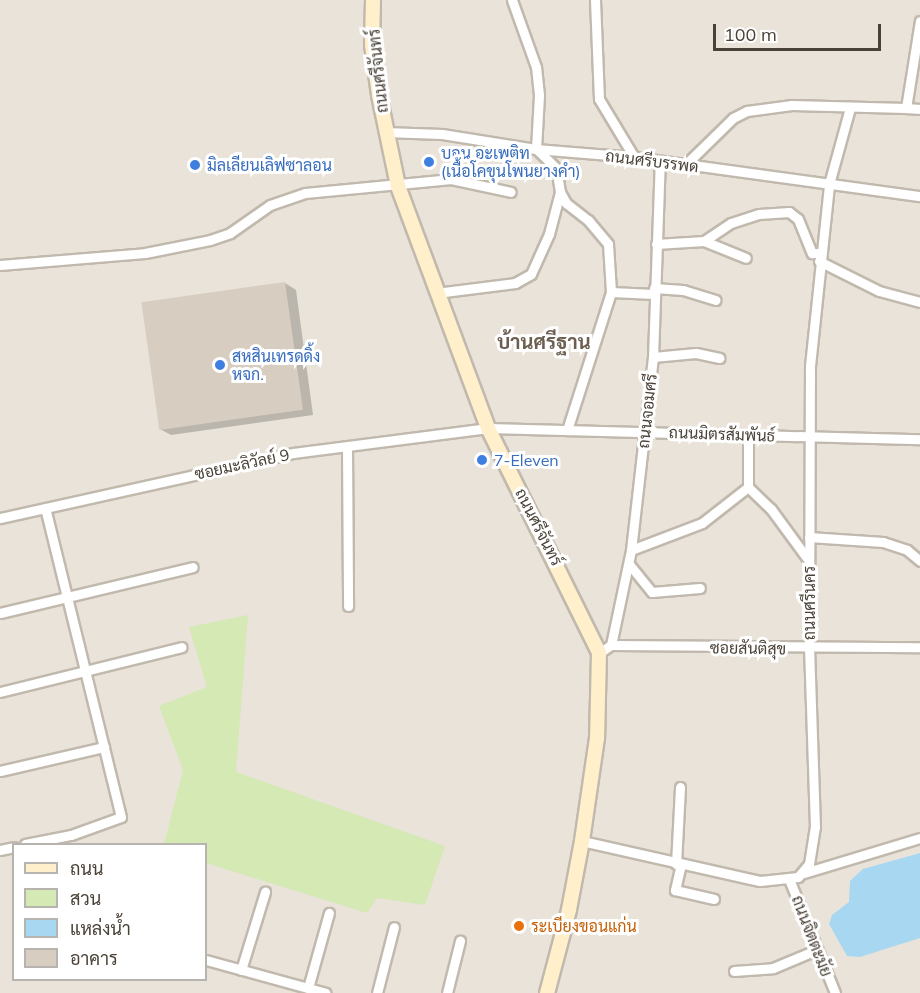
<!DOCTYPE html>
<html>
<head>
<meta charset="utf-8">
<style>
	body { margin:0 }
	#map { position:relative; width:920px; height:993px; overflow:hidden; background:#f5f1eb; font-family:Mulish,Sarabun,sans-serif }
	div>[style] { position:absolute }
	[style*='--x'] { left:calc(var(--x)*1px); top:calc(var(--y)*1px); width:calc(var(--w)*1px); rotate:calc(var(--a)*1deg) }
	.residential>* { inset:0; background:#e9e3d9 }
	.green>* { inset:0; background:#d4e9b4 }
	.water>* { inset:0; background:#a8d7f1 }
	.shadow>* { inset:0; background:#0003 }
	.building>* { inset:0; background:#d7cdc0; transform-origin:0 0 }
	.roads { filter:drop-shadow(2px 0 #c1b9ad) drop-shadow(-2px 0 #c1b9ad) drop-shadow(0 2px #c1b9ad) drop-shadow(0 -2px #c1b9ad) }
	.minor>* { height:9px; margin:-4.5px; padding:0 4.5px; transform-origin:4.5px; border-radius:4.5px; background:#fff }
	.secondary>* { height:14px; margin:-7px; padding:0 7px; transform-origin:7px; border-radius:7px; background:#ffefcb }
	.dots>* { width:16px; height:16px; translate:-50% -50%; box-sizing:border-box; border:3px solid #fff; border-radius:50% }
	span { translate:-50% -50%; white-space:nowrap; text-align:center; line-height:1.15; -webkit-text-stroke:6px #fff; paint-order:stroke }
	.street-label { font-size:16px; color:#4a4238 }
	.shop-label { font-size:16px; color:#366cbe }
	.left { translate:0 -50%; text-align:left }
	.food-label { font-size:16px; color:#c56008 }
	.quarter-label { font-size:20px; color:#6c5f4f; font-weight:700 }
	.legend { position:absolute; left:12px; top:843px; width:195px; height:138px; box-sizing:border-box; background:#fff; border:2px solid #b7b3af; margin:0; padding:8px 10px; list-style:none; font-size:18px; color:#4a4238 }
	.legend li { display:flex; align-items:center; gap:12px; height:30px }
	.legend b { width:30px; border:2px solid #b7b3af }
	.scale { position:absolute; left:713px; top:24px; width:168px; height:27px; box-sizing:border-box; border:3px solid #4a4238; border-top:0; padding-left:8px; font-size:18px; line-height:21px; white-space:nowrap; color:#4a4238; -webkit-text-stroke:4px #fff; paint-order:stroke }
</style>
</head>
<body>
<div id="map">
	<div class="residential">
		<div style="clip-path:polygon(evenodd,0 0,920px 0,920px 993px,0 993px,0 0,14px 844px,206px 844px,206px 980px,14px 980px,14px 844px)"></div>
	</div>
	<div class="green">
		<div style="clip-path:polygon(248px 615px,236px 772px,445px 846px,425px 905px,377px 898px,367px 913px,206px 863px,206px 844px,164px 844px,183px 770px,159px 706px,207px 687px,189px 627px)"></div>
	</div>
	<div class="water">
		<div style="clip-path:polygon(920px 853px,920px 938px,860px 957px,847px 956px,829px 924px,832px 915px,849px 902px,850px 881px,863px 869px)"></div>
	</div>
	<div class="shadow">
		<div style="clip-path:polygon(285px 283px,296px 290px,313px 415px,171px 435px,160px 429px)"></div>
	</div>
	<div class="building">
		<div style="left:285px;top:282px;width:129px;height:145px;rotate:82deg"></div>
	</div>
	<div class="roads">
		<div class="minor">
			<div style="--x:595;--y:0;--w:99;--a:87.7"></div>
			<div style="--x:599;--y:99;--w:68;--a:58.9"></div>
			<div style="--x:906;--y:108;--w:14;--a:4"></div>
			<div style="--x:384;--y:132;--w:58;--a:2"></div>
			<div style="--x:442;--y:134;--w:95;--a:9.1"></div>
			<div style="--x:536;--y:149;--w:98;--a:4.7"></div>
			<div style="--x:634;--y:157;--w:289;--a:7.8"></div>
			<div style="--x:685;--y:165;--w:67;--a:-44.4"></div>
			<div style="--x:733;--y:118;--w:16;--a:-27"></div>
			<div style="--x:747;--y:111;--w:45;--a:-7.6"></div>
			<div style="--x:792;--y:105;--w:114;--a:1.5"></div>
			<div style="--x:906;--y:108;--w:88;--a:-80.9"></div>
			<div style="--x:560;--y:192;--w:13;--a:61"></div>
			<div style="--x:566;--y:203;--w:28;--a:38"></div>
			<div style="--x:588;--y:220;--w:31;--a:50"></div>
			<div style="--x:608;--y:244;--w:48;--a:86.4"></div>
			<div style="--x:611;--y:292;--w:43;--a:2.7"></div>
			<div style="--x:704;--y:241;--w:32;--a:-34"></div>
			<div style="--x:731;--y:223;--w:29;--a:-18"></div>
			<div style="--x:759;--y:214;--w:30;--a:-4"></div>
			<div style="--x:789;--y:212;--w:11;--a:38"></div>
			<div style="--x:798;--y:219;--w:37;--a:68"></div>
			<div style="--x:812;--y:253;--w:8;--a:0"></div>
			<div style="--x:656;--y:244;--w:48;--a:-3.6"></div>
			<div style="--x:704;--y:241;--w:45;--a:22"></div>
			<div style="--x:819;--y:261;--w:67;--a:26.6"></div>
			<div style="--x:879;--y:291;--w:42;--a:15"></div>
			<div style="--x:0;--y:265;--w:145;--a:-4.7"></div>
			<div style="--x:145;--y:253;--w:66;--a:-11.3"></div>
			<div style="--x:210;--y:240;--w:21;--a:-19"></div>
			<div style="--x:230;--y:233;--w:49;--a:-35"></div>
			<div style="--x:270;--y:205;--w:37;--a:-19"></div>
			<div style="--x:305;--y:193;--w:147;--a:-5.5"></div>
			<div style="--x:451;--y:179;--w:61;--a:12.2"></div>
			<div style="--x:654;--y:288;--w:29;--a:4"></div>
			<div style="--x:683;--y:290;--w:34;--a:17"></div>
			<div style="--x:436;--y:293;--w:80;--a:-7.2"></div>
			<div style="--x:515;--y:283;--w:18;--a:-29"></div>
			<div style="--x:531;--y:274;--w:44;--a:-65.8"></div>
			<div style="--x:549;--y:234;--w:43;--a:-75.3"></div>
			<div style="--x:560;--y:192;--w:24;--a:-99"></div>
			<div style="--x:556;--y:168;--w:28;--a:-136"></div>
			<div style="--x:536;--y:149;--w:54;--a:-86.8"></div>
			<div style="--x:539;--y:95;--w:28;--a:-96"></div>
			<div style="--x:536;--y:67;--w:71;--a:-109.7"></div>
			<div style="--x:653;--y:357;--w:43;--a:-5.3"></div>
			<div style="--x:696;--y:353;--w:24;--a:12"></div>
			<div style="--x:567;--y:430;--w:145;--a:-72.3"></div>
			<div style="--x:748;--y:434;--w:53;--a:90"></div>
			<div style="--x:748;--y:487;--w:32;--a:44"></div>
			<div style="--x:771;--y:509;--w:64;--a:53.8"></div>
			<div style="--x:347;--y:448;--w:158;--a:89.6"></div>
			<div style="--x:0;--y:518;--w:300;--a:-12.5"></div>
			<div style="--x:293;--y:453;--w:197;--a:-7.3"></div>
			<div style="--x:488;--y:428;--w:432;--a:1.5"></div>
			<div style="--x:809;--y:537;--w:74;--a:3.9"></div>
			<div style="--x:883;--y:542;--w:25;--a:18"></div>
			<div style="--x:907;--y:550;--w:17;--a:40"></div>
			<div style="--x:631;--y:550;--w:76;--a:-20.8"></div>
			<div style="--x:702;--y:523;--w:58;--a:-38"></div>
			<div style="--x:629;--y:564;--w:36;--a:51"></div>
			<div style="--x:652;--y:592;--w:48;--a:-4.8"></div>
			<div style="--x:0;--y:613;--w:198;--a:-13.4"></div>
			<div style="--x:611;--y:645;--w:309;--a:0.4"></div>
			<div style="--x:599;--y:653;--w:14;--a:-34"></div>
			<div style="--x:611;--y:645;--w:97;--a:-78.1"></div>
			<div style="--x:631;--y:550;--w:194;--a:-83.5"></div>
			<div style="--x:653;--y:357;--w:196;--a:-88"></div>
			<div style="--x:0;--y:692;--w:187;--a:-13.9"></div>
			<div style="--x:0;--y:771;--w:107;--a:-13"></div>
			<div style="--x:582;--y:841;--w:182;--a:12.7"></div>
			<div style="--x:760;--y:881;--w:38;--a:-6"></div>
			<div style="--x:798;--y:877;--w:17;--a:-50"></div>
			<div style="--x:809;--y:864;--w:37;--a:-81"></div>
			<div style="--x:815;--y:827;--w:178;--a:-91.9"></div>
			<div style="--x:809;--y:649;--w:283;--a:-89.8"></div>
			<div style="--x:810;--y:366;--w:183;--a:-84"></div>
			<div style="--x:829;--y:184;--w:79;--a:-74.6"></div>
			<div style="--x:25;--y:844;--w:47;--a:-11.1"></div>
			<div style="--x:71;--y:835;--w:53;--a:-19.8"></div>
			<div style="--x:121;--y:817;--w:318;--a:-103.8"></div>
			<div style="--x:0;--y:850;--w:14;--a:-12"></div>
			<div style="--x:676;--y:864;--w:77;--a:-87"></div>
			<div style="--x:681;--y:864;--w:27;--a:103"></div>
			<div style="--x:675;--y:890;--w:40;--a:13"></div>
			<div style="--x:804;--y:873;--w:121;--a:-16.8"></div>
			<div style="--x:789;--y:879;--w:123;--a:68"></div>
			<div style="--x:206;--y:960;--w:124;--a:15.4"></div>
			<div style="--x:241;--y:970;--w:82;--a:-72.9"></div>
			<div style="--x:734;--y:971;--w:39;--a:-4"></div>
			<div style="--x:773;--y:968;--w:47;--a:-22.7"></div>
			<div style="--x:308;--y:988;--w:78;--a:-74.4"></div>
			<div style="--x:377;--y:993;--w:68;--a:-75.6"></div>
			<div style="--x:447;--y:993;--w:54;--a:-76"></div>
		</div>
		<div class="secondary">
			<div style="--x:373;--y:0;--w:45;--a:91.3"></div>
			<div style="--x:372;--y:45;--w:50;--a:82"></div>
			<div style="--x:379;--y:95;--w:93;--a:78.2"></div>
			<div style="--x:398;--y:186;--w:258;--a:69.6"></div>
			<div style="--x:488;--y:428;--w:251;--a:63.7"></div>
			<div style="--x:599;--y:653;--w:85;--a:91.3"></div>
			<div style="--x:597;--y:738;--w:104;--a:98.3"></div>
			<div style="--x:582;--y:841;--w:70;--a:100.7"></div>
			<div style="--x:569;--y:910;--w:86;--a:104.8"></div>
		</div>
	</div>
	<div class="dots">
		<div style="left:429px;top:162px;background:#3f7fe0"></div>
		<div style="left:195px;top:165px;background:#3f7fe0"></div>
		<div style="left:220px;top:365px;background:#3f7fe0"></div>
		<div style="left:482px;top:460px;background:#3f7fe0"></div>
		<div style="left:519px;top:926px;background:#e8710a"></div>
	</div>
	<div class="street-label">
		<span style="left:378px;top:71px;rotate:-96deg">ถนนศรีจันทร์</span>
		<span style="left:652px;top:161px;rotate:7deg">ถนนศรีบรรพด</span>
		<span style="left:647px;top:411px;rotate:-84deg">ถนนจอมศรี</span>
		<span style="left:722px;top:434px;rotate:2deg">ถนนมิตรสัมพันธ์</span>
		<span style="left:242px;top:464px;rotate:-12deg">ซอยมะลิวัลย์ 9</span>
		<span style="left:539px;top:527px;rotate:63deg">ถนนศรีจันทร์</span>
		<span style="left:809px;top:603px;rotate:-90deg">ถนนศรีนคร</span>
		<span style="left:748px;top:648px;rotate:1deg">ซอยสันติสุข</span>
		<span style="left:812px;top:936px;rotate:69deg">ถนนจิตตะมัย</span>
	</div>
	<div class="shop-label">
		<span class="left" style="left:441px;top:162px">บอน อะเพติท<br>(เนื้อโคขุนโพนยางคำ)</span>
		<span class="left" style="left:207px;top:165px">มิลเลียนเลิฟซาลอน</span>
		<span class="left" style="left:232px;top:365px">สหสินเทรดดิ้ง<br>หจก.</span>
		<span class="left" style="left:494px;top:460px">7-Eleven</span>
	</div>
	<div class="food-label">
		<span class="left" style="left:531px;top:926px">ระเบียงขอนแก่น</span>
	</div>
	<div class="quarter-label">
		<span style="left:544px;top:341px">บ้านศรีฐาน</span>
	</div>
	<ul class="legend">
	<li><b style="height:8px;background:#ffefcb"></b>ถนน</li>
	<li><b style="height:16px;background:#d4e9b4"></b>สวน</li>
	<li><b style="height:16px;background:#a8d7f1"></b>แหล่งน้ำ</li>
	<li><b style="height:16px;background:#d7cdc0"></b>อาคาร</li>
	</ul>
	<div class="scale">100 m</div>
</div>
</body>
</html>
